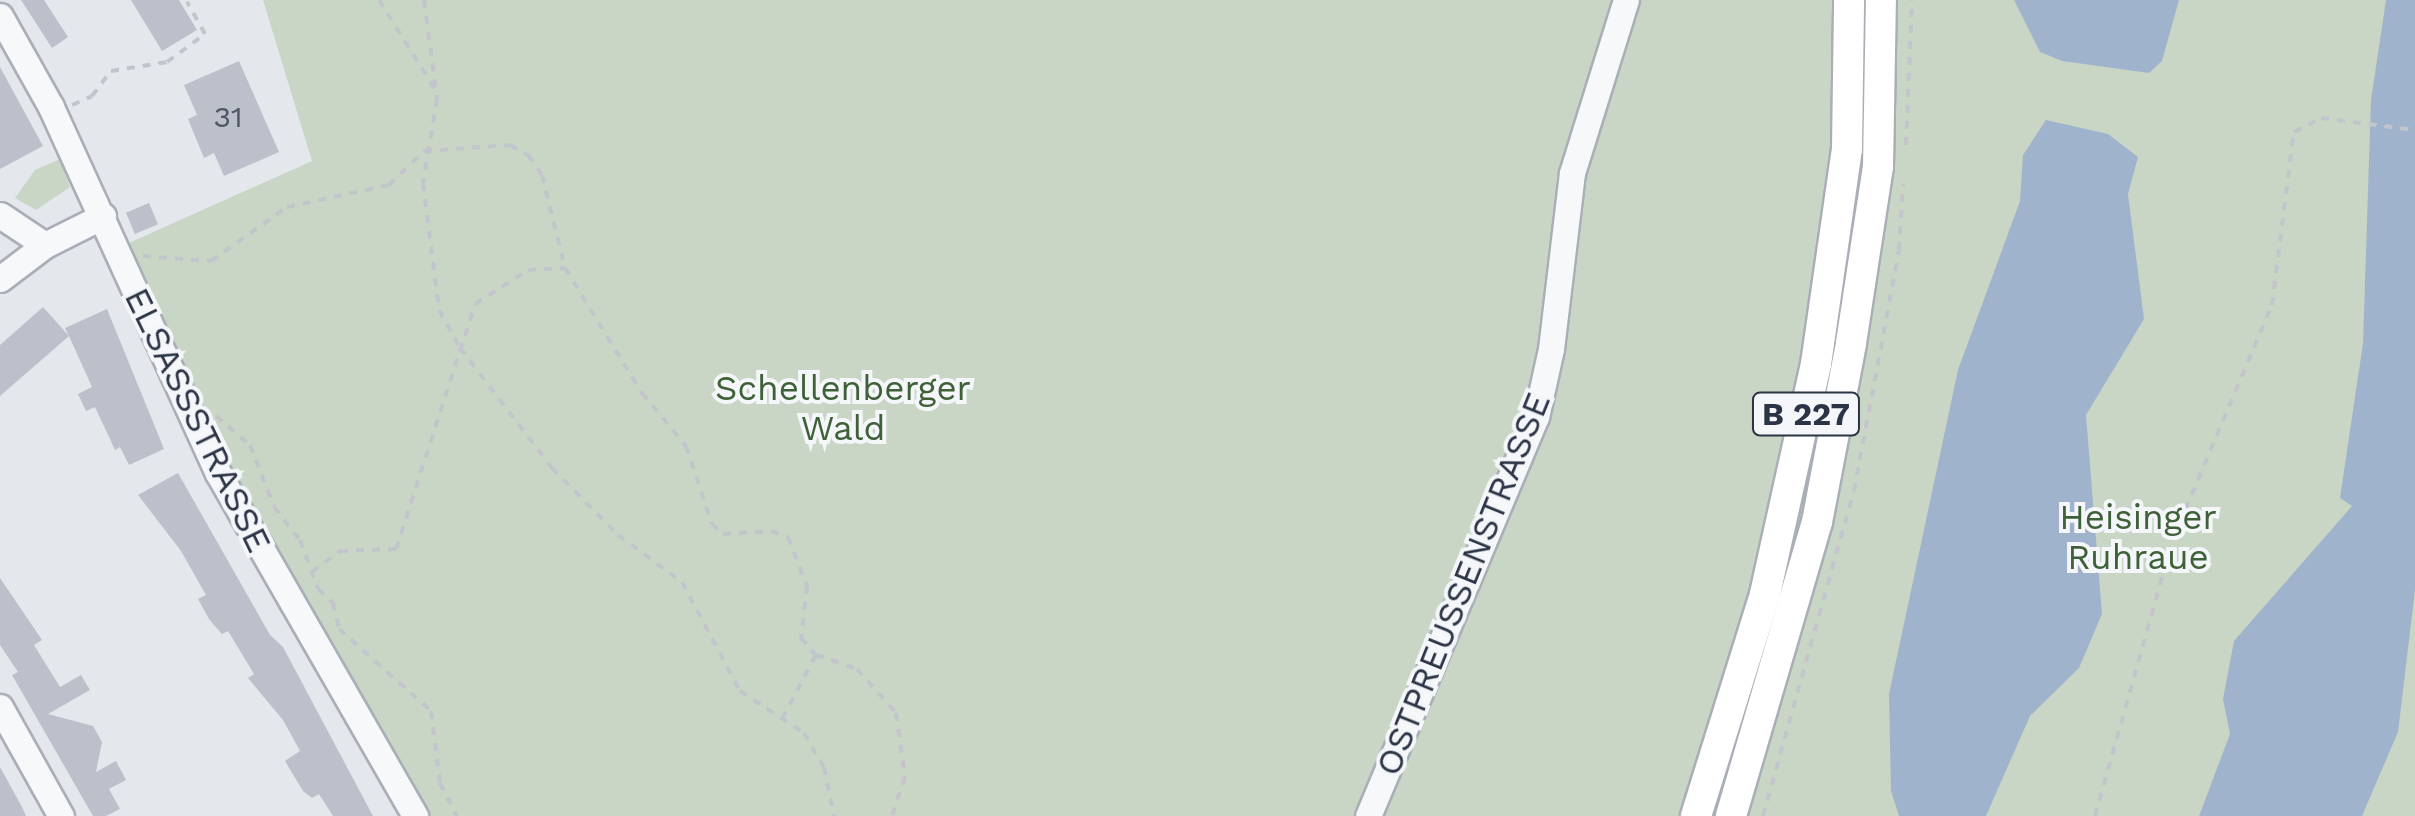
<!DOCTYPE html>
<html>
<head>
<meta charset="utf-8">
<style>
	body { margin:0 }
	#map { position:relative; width:2415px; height:816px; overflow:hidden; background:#e4e7ec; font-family:"Work Sans",sans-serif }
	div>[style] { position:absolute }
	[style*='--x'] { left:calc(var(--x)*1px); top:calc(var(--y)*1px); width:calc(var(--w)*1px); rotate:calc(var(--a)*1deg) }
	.green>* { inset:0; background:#c9d6c5 }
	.water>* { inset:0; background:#9fb4cc }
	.building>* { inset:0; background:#bbc0ca; transform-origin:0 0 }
	.path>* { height:4px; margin-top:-2px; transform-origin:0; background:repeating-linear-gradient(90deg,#c2c5cb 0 8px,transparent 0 16px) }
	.roads { filter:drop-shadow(2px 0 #a9aeb7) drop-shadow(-2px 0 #a9aeb7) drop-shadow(0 2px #a9aeb7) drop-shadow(0 -2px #a9aeb7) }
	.minor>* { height:25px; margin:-12.5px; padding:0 12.5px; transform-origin:12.5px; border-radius:12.5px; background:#f7f8fa }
	.major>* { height:30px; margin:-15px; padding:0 15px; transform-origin:15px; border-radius:15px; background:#fff }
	span { translate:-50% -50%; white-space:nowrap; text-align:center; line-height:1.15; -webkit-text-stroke:8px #f4f6f9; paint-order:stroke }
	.number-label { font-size:30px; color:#4f5766 }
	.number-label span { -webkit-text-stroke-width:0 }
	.shield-label span { padding:2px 8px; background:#f4f6f9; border:2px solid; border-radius:8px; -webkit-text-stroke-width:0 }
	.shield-label { font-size:32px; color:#2b3445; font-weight:700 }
	.park-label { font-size:35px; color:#3f6138 }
	.street-label { font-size:35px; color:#2b3445 }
</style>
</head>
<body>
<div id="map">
	<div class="green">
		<div style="clip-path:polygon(263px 0,2415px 0,2415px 816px,420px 816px,260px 544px,120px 247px,312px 161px)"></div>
		<div style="clip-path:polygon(60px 159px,70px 187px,36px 210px,15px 198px,35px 170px)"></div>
	</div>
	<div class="water">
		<div style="clip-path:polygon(2014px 0,2179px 0,2162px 61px,2149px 73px,2062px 61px,2040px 52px)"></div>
		<div style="clip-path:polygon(2386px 0,2415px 0,2415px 590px,2398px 732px,2362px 816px,2199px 816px,2230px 734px,2223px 699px,2234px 641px,2352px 506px,2340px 498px,2363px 343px,2371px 100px)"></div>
		<div style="clip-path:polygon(2046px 120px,2108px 134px,2138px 157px,2128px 194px,2144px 319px,2086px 415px,2102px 614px,2079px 668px,2030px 716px,1986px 816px,1899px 816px,1891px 791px,1889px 694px,1958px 370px,2020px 201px,2023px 155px)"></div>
	</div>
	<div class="building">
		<div style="clip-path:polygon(21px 0,44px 0,68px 37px,52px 48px)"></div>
		<div style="clip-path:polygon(131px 0,179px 0,197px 30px,162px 51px)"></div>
		<div style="clip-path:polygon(239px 61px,279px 152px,224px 176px,214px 153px,204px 158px,188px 119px,197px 115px,184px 85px)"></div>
		<div style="clip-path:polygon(0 67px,43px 146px,0 169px)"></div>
		<div style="left:149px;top:203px;width:23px;height:25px;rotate:67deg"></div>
		<div style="clip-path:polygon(43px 307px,69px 336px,65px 328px,107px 309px,164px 449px,129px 465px,120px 447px,115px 450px,95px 407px,86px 411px,78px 394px,92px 387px,69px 336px,0 396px,0 345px)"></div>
		<div style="clip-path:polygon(178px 473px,270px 635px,283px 647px,373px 816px,333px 816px,319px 794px,312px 798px,303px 791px,285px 761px,300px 751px,283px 720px,248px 678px,254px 674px,228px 631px,222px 634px,209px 619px,198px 599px,206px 595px,181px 551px,138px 495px)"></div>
		<div style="clip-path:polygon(0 578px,42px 640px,34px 645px,60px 687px,81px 675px,90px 690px,48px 714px,93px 726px,102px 742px,96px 772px,116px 761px,126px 780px,109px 789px,120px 809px,106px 816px,93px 816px,12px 675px,18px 672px,0 645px)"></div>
		<div style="clip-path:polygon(0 767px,22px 807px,26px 816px,0 816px)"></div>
	</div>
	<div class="path">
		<div style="--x:379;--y:0;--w:104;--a:58"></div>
		<div style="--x:424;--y:0;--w:100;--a:82.5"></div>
		<div style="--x:437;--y:99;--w:85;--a:99.5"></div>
		<div style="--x:423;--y:183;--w:128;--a:82.8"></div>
		<div style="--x:439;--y:310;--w:43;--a:61.1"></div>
		<div style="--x:460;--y:348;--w:151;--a:52.5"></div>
		<div style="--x:552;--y:468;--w:94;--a:45.4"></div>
		<div style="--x:618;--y:535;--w:79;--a:36.3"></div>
		<div style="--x:682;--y:582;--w:123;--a:62"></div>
		<div style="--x:740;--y:691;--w:77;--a:33.3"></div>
		<div style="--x:804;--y:733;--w:39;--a:60"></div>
		<div style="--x:824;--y:767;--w:50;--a:78.5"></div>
		<div style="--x:72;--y:105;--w:22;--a:-24"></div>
		<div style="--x:92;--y:96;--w:31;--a:-53"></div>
		<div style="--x:111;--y:71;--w:57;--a:-9.1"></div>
		<div style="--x:167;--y:62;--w:47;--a:-36.4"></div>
		<div style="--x:205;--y:34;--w:37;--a:-119"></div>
		<div style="--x:1906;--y:145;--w:145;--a:-87.6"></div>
		<div style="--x:143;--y:256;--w:68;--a:4.2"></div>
		<div style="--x:211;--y:261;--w:93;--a:-35.4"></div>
		<div style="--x:287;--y:207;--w:104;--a:-12.2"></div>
		<div style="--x:389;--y:185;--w:49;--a:-44.2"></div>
		<div style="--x:424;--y:151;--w:86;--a:-4"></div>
		<div style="--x:510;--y:145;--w:21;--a:29"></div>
		<div style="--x:528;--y:155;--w:24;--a:55"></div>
		<div style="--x:542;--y:175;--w:96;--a:76.1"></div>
		<div style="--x:565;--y:268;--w:147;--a:58.4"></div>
		<div style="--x:642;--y:393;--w:69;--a:50.3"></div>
		<div style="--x:686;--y:446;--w:82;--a:71.6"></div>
		<div style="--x:712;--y:524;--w:15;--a:42"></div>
		<div style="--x:723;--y:534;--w:48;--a:-3.6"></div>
		<div style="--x:771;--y:531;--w:18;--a:19"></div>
		<div style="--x:788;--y:537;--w:53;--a:68.8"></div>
		<div style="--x:807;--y:586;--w:52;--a:96.6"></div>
		<div style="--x:801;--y:638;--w:23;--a:49"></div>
		<div style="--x:816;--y:655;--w:43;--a:18.9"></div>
		<div style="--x:857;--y:669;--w:59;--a:48.4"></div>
		<div style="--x:896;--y:713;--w:65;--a:82"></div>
		<div style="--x:905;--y:777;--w:41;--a:108.4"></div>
		<div style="--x:216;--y:416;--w:45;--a:40.5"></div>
		<div style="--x:250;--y:445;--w:66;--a:68.8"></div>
		<div style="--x:274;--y:507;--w:42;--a:51.8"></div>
		<div style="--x:300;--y:540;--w:52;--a:69.8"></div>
		<div style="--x:318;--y:589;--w:21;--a:43"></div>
		<div style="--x:333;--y:603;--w:27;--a:77"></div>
		<div style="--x:339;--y:629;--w:123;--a:41.7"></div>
		<div style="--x:431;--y:711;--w:73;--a:82.9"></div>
		<div style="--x:440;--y:783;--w:37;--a:63"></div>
		<div style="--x:312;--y:572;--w:35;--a:-37"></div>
		<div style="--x:340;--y:551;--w:56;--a:-2"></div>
		<div style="--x:396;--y:549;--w:257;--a:-72.1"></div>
		<div style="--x:475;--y:304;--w:63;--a:-32.7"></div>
		<div style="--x:528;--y:270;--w:37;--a:-3"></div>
		<div style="--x:782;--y:719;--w:72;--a:-62"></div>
		<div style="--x:1763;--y:816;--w:337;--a:-74.4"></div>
		<div style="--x:1854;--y:491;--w:245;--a:-79.4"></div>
		<div style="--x:1899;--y:250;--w:66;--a:-86.5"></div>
		<div style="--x:2095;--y:816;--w:288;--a:-74.3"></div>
		<div style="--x:2173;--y:539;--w:254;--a:-67.1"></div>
		<div style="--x:2272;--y:305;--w:174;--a:-82.8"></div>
		<div style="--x:2294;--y:132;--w:30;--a:-27"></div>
		<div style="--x:2321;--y:118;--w:95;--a:7.3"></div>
	</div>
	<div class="roads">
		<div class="minor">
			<div style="--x:0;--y:16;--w:104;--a:60.7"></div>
			<div style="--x:51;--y:107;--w:402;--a:65.5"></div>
			<div style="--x:218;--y:473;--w:396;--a:60.1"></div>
			<div style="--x:0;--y:215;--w:54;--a:33.7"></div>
			<div style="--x:0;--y:279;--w:56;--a:-37.1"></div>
			<div style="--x:45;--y:245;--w:65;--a:-26.6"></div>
			<div style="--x:0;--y:707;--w:125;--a:60.8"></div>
			<div style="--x:1368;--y:816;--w:433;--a:-67.2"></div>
			<div style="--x:1536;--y:417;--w:70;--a:-77.6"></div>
			<div style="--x:1551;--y:349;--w:177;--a:-83.2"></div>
			<div style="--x:1572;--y:173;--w:181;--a:-72.7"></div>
		</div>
		<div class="major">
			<div style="--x:1696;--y:816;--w:232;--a:-72.7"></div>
			<div style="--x:1765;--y:594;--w:236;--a:-77.5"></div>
			<div style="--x:1816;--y:364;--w:217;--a:-81.8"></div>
			<div style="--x:1847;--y:149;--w:149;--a:-89.2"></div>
			<div style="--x:1731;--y:816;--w:306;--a:-73.7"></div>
			<div style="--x:1817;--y:522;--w:182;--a:-79.2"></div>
			<div style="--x:1851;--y:343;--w:178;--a:-81.3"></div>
			<div style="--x:1878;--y:167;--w:167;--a:-89"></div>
		</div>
	</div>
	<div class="number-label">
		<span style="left:228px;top:117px">31</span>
	</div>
	<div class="shield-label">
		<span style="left:1806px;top:414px">B 227</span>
	</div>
	<div class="park-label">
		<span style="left:843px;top:408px">Schellenberger<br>Wald</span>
		<span style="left:2138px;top:537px">Heisinger<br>Ruhraue</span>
	</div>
	<div class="street-label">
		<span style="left:198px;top:420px;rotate:64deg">ELSASSSTRASSE</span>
		<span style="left:1463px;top:584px;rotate:-68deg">OSTPREUSSENSTRASSE</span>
	</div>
</div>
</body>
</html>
